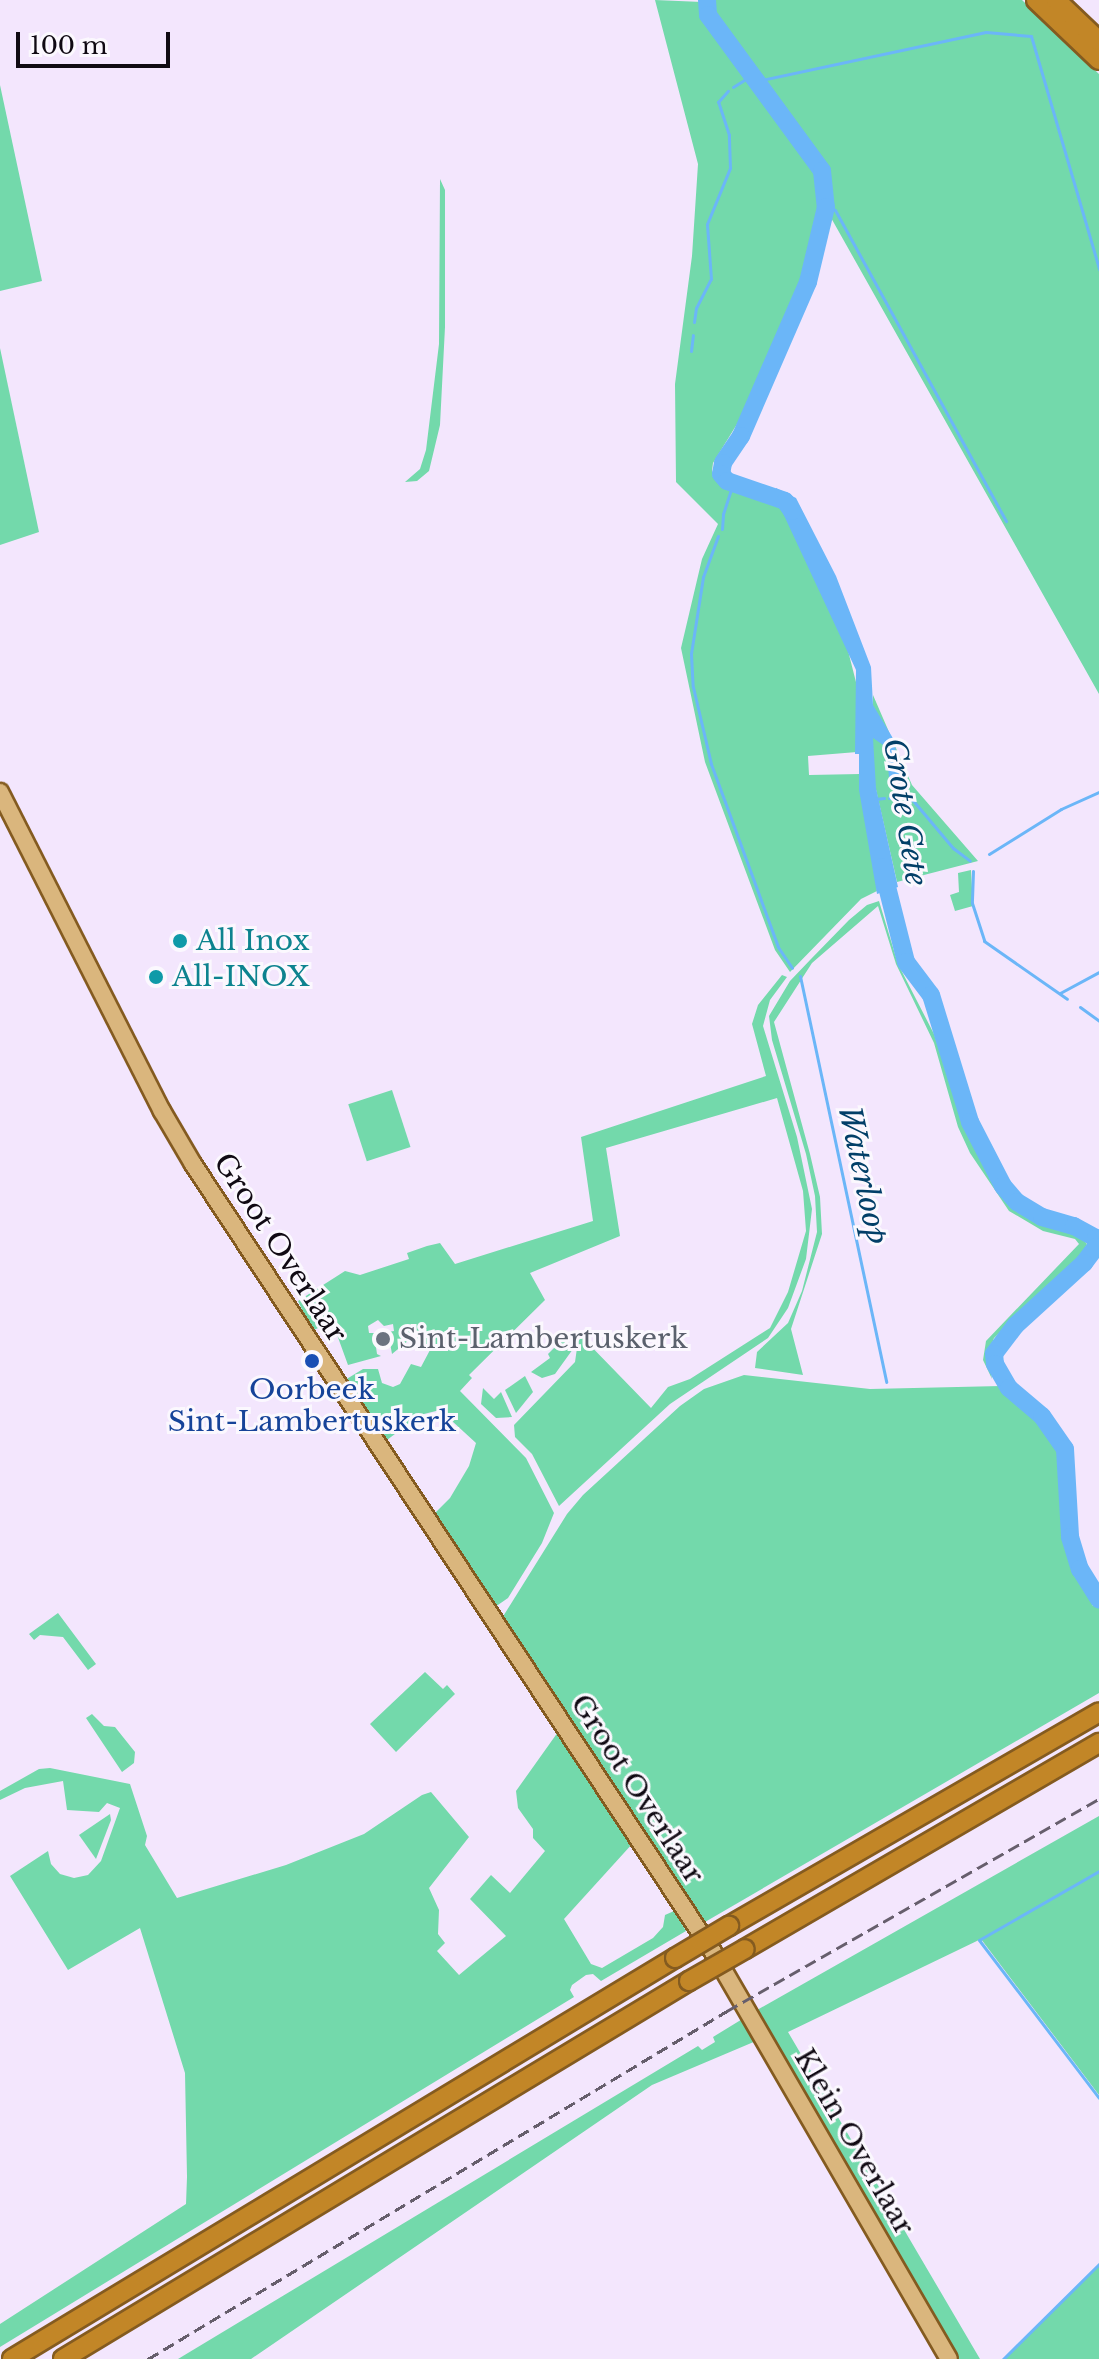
<!DOCTYPE html>
<html>
<head>
<meta charset="utf-8">
<style>
	body { margin:0 }
	#map { position:relative; width:1099px; height:2359px; overflow:hidden; background:#f3e6fd; font-family:"Libre Baskerville",serif }
	div>[style] { position:absolute }
	[style*='--x'] { left:calc(var(--x)*1px); top:calc(var(--y)*1px); width:calc(var(--w)*1px); rotate:calc(var(--a)*1deg) }
	.green>* { inset:0; background:#73d9ab; transform-origin:0 0 }
	.water>* { inset:0; background:#6bb6f8 }
	.stream>* { height:3px; margin:-1.5px; padding:0 1.5px; transform-origin:1.5px; border-radius:1.5px; background:#6bb6f8 }
	.river>* { height:18px; margin:-9px; padding:0 9px; transform-origin:9px; border-radius:9px; background:#6bb6f8 }
	.roads { filter:drop-shadow(2px 0 #845b20) drop-shadow(-2px 0 #845b20) drop-shadow(0 2px #845b20) drop-shadow(0 -2px #845b20) }
	.major>* { height:16px; margin:-8px; padding:0 8px; transform-origin:8px; border-radius:8px; background:#dab67d }
	.highway>* { height:18px; margin:-9px; padding:0 9px; transform-origin:9px; border-radius:9px; background:#c28627 }
	.rail>* { height:3px; margin-top:-1.5px; transform-origin:0; background:repeating-linear-gradient(90deg,#665e6c 0 12px,transparent 0 18px) }
	.bridges { filter:drop-shadow(2px 0 #845b20) drop-shadow(-2px 0 #845b20) drop-shadow(0 2px #845b20) drop-shadow(0 -2px #845b20) }
	.highway-bridge>* { height:18px; margin:-9px; padding:0 9px; transform-origin:9px; border-radius:9px; background:#c28627 }
	.dots>* { width:22px; height:22px; translate:-50% -50%; box-sizing:border-box; border:4px solid #fbf8fe; border-radius:50% }
	span { translate:-50% -50%; white-space:nowrap; text-align:center; line-height:1.15; -webkit-text-stroke:6px #fbf8fe; paint-order:stroke }
	.culture-label { font-size:28px; color:#0d838f }
	.left { translate:0 -50%; text-align:left }
	.street-label { font-size:28px; color:#100a13 }
	.worship-label { font-size:28px; color:#5b616d }
	.transit-label { font-size:28px; color:#164399 }
	.water-label { font-size:30px; color:#023f68; font-style:italic }
	.scale { position:absolute; left:16px; top:32px; width:154px; height:36px; box-sizing:border-box; border:4px solid #100a13; border-top:0; padding-left:10px; font-size:24px; line-height:28px; white-space:nowrap; color:#100a13; -webkit-text-stroke:6px #fbf8fe; paint-order:stroke }
</style>
</head>
<body>
<div id="map">
	<div class="green">
		<div style="clip-path:polygon(655px 0,702px 2px,702px 19px,811px 165px,821px 191px,813px 244px,804px 273px,750px 403px,713px 463px,712px 471px,713px 477px,721px 485px,783px 505px,842px 627px,858px 690px,857px 752px,808px 756px,809px 775px,860px 774px,877px 891px,861px 899px,790px 972px,775px 950px,705px 762px,681px 648px,702px 559px,718px 524px,676px 482px,675px 384px,692px 256px,698px 164px)"></div>
		<div style="clip-path:polygon(713px 0,1022px 0,1099px 74px,1099px 694px,830px 216px,826px 168px,714px 15px)"></div>
		<div style="clip-path:polygon(0 85px,42px 281px,0 291px)"></div>
		<div style="clip-path:polygon(440px 179px,445px 190px,445px 327px,440px 425px,429px 471px,417px 481px,405px 482px,420px 469px,426px 450px,439px 344px)"></div>
		<div style="clip-path:polygon(0 348px,39px 532px,0 545px)"></div>
		<div style="clip-path:polygon(873px 695px,912px 785px,978px 861px,897px 882px,872px 772px)"></div>
		<div style="clip-path:polygon(971px 870px,973px 906px,955px 911px,950px 895px,959px 892px,958px 873px)"></div>
		<div style="clip-path:polygon(879px 901px,898px 964px,934px 1034px,969px 1136px,991px 1175px,1013px 1207px,1078px 1234px,1087px 1244px,1080px 1257px,994px 1338px,988px 1354px,992px 1379px,983px 1360px,986px 1341px,1079px 1244px,1075px 1239px,1043px 1231px,1009px 1211px,970px 1153px,958px 1127px,934px 1043px,896px 964px,878px 906px,812px 963px,774px 1022px,810px 1154px,820px 1197px,822px 1234px,791px 1329px,803px 1375px,755px 1368px,757px 1352px,788px 1323px,802px 1291px,817px 1232px,815px 1196px,806px 1154px,772px 1040px,769px 1016px,790px 981px,811px 959px,849px 920px,867px 905px)"></div>
		<div style="clip-path:polygon(782px 975px,787px 977px,770px 1000px,763px 1026px,797px 1137px,812px 1209px,806px 1259px,788px 1308px,768px 1338px,670px 1404px,559px 1506px,532px 1454px,515px 1437px,514px 1425px,575px 1362px,578px 1341px,582px 1337px,651px 1408px,668px 1387px,690px 1379px,770px 1328px,788px 1292px,806px 1231px,803px 1191px,777px 1098px,606px 1148px,620px 1236px,530px 1273px,545px 1300px,469px 1375px,472px 1378px,460px 1391px,526px 1458px,554px 1513px,542px 1543px,508px 1598px,495px 1607px,435px 1513px,450px 1498px,469px 1466px,476px 1443px,440px 1410px,420px 1415px,387px 1440px,345px 1380px,363px 1369px,378px 1369px,382px 1383px,393px 1387px,400px 1384px,411px 1364px,421px 1367px,430px 1350px,409px 1340px,392px 1354px,388px 1332px,394px 1331px,393px 1324px,384px 1326px,378px 1320px,368px 1326px,369px 1333px,374px 1333px,377px 1354px,381px 1356px,348px 1365px,332px 1321px,312px 1331px,298px 1301px,345px 1271px,360px 1275px,409px 1259px,407px 1253px,427px 1246px,440px 1243px,455px 1264px,593px 1221px,581px 1137px,766px 1076px,752px 1024px,758px 1005px)"></div>
		<div style="left:392px;top:1090px;width:60px;height:46px;rotate:72deg"></div>
		<div style="clip-path:polygon(565px 1337px,573px 1349px,555px 1374px,542px 1378px,531px 1372px,550px 1358px,548px 1354px)"></div>
		<div style="clip-path:polygon(744px 1375px,870px 1389px,1001px 1386px,1050px 1434px,1060px 1452px,1064px 1539px,1070px 1563px,1093px 1606px,1099px 1603px,1099px 1693px,705px 1922px,502px 1618px,567px 1514px,583px 1495px,680px 1406px,704px 1389px)"></div>
		<div style="clip-path:polygon(525px 1376px,533px 1392px,516px 1413px,505px 1390px)"></div>
		<div style="clip-path:polygon(483px 1388px,494px 1399px,501px 1392px,512px 1417px,496px 1418px,481px 1404px)"></div>
		<div style="clip-path:polygon(58px 1613px,96px 1664px,88px 1670px,63px 1637px,40px 1635px,34px 1640px,29px 1634px)"></div>
		<div style="clip-path:polygon(425px 1672px,443px 1689px,447px 1685px,455px 1694px,396px 1752px,370px 1724px)"></div>
		<div style="clip-path:polygon(92px 1714px,104px 1726px,115px 1727px,135px 1752px,134px 1763px,122px 1772px,86px 1718px)"></div>
		<div style="clip-path:polygon(558px 1732px,633px 1843px,564px 1919px,591px 1964px,602px 1968px,653px 1938px,663px 1927px,665px 1915px,674px 1911px,686px 1931px,601px 1981px,593px 1974px,586px 1975px,572px 1985px,570px 1990px,574px 1997px,0 2347px,0 2324px,186px 2204px,187px 2177px,185px 2073px,140px 1928px,68px 1970px,10px 1876px,48px 1851px,51px 1864px,60px 1874px,74px 1878px,88px 1875px,101px 1861px,120px 1808px,107px 1803px,99px 1812px,67px 1810px,63px 1781px,25px 1788px,0 1800px,0 1791px,39px 1769px,50px 1768px,130px 1784px,147px 1836px,145px 1845px,177px 1898px,286px 1865px,364px 1834px,422px 1795px,431px 1792px,469px 1837px,429px 1888px,439px 1910px,438px 1934px,445px 1943px,437px 1951px,459px 1975px,506px 1936px,470px 1899px,491px 1875px,510px 1893px,545px 1851px,533px 1838px,533px 1829px,518px 1808px,516px 1791px)"></div>
		<div style="clip-path:polygon(110px 1814px,111px 1820px,96px 1859px,79px 1835px)"></div>
		<div style="clip-path:polygon(1099px 1816px,1099px 2095px,981px 1939px,788px 2032px,980px 2359px,958px 2359px,757px 2010px)"></div>
		<div style="clip-path:polygon(744px 2018px,756px 2041px,652px 2085px,251px 2359px,178px 2359px,698px 2046px,702px 2050px,715px 2042px,713px 2037px)"></div>
		<div style="clip-path:polygon(1099px 2264px,1099px 2359px,1003px 2359px,1092px 2271px)"></div>
	</div>
	<div class="water">
		<div style="clip-path:polygon(776px 488px,796px 498px,836px 576px,871px 667px,873px 705px,894px 740px,901px 781px,914px 798px,911px 803px,896px 792px,889px 777px,886px 747px,873px 738px,876px 788px,898px 887px,877px 894px,859px 790px,859px 754px,855px 754px,856px 670px,781px 509px,772px 505px)"></div>
	</div>
	<div class="stream">
		<div style="--x:757;--y:81;--w:234;--a:-12.1"></div>
		<div style="--x:986;--y:32;--w:45;--a:5.1"></div>
		<div style="--x:1031;--y:36;--w:243;--a:73.7"></div>
		<div style="--x:733;--y:87;--w:22;--a:-32"></div>
		<div style="--x:826;--y:207;--w:9;--a:18"></div>
		<div style="--x:835;--y:210;--w:355;--a:61.2"></div>
		<div style="--x:694;--y:322;--w:14;--a:-82"></div>
		<div style="--x:696;--y:308;--w:33;--a:-63"></div>
		<div style="--x:711;--y:279;--w:55;--a:-94.2"></div>
		<div style="--x:707;--y:224;--w:61;--a:-67.7"></div>
		<div style="--x:730;--y:168;--w:33;--a:-92"></div>
		<div style="--x:729;--y:135;--w:35;--a:-108"></div>
		<div style="--x:718;--y:102;--w:15;--a:-48"></div>
		<div style="--x:691;--y:351;--w:16;--a:-83"></div>
		<div style="--x:722;--y:529;--w:15;--a:-86"></div>
		<div style="--x:723;--y:514;--w:33;--a:-72"></div>
		<div style="--x:718;--y:536;--w:44;--a:110.1"></div>
		<div style="--x:703;--y:577;--w:78;--a:98.9"></div>
		<div style="--x:691;--y:654;--w:33;--a:87"></div>
		<div style="--x:693;--y:687;--w:79;--a:76.8"></div>
		<div style="--x:711;--y:764;--w:40;--a:69.8"></div>
		<div style="--x:725;--y:802;--w:154;--a:69.9"></div>
		<div style="--x:778;--y:947;--w:25;--a:56"></div>
		<div style="--x:910;--y:797;--w:67;--a:49.9"></div>
		<div style="--x:953;--y:848;--w:21;--a:37"></div>
		<div style="--x:889;--y:798;--w:3;--a:-18"></div>
		<div style="--x:875;--y:799;--w:9;--a:-6"></div>
		<div style="--x:989;--y:854;--w:85;--a:-32"></div>
		<div style="--x:1061;--y:809;--w:42;--a:-24.1"></div>
		<div style="--x:973;--y:871;--w:32;--a:92"></div>
		<div style="--x:972;--y:903;--w:40;--a:72"></div>
		<div style="--x:984;--y:941;--w:101;--a:34.9"></div>
		<div style="--x:800;--y:976;--w:415;--a:78"></div>
		<div style="--x:1060;--y:993;--w:44;--a:-28.3"></div>
		<div style="--x:1080;--y:1007;--w:24;--a:36"></div>
		<div style="--x:1099;--y:1871;--w:138;--a:150.1"></div>
		<div style="--x:979;--y:1940;--w:198;--a:52.8"></div>
		<div style="--x:1003;--y:2359;--w:135;--a:-44.7"></div>
	</div>
	<div class="river">
		<div style="--x:707;--y:0;--w:15;--a:86"></div>
		<div style="--x:708;--y:15;--w:193;--a:53.8"></div>
		<div style="--x:822;--y:171;--w:36;--a:84"></div>
		<div style="--x:826;--y:207;--w:77;--a:103.5"></div>
		<div style="--x:808;--y:282;--w:168;--a:113.5"></div>
		<div style="--x:741;--y:436;--w:32;--a:124"></div>
		<div style="--x:723;--y:463;--w:11;--a:100"></div>
		<div style="--x:721;--y:474;--w:9;--a:49"></div>
		<div style="--x:727;--y:481;--w:61;--a:19"></div>
		<div style="--x:785;--y:501;--w:12;--a:55"></div>
		<div style="--x:882;--y:867;--w:98;--a:75.8"></div>
		<div style="--x:906;--y:962;--w:41;--a:52.9"></div>
		<div style="--x:931;--y:995;--w:133;--a:72.9"></div>
		<div style="--x:970;--y:1122;--w:72;--a:62.7"></div>
		<div style="--x:1003;--y:1186;--w:21;--a:49"></div>
		<div style="--x:1017;--y:1202;--w:29;--a:31"></div>
		<div style="--x:1042;--y:1217;--w:33;--a:16"></div>
		<div style="--x:1074;--y:1226;--w:25;--a:29"></div>
		<div style="--x:1096;--y:1238;--w:9;--a:90"></div>
		<div style="--x:1096;--y:1247;--w:20;--a:127"></div>
		<div style="--x:1084;--y:1263;--w:93;--a:137.6"></div>
		<div style="--x:1015;--y:1326;--w:35;--a:127"></div>
		<div style="--x:994;--y:1354;--w:10;--a:84"></div>
		<div style="--x:995;--y:1364;--w:28;--a:60"></div>
		<div style="--x:1009;--y:1388;--w:43;--a:40.3"></div>
		<div style="--x:1042;--y:1416;--w:40;--a:55.1"></div>
		<div style="--x:1065;--y:1449;--w:88;--a:86.7"></div>
		<div style="--x:1070;--y:1537;--w:34;--a:73"></div>
		<div style="--x:1080;--y:1569;--w:36;--a:58"></div>
	</div>
	<div class="roads">
		<div class="major">
			<div style="--x:0;--y:792;--w:358;--a:63.1"></div>
			<div style="--x:162;--y:1111;--w:61;--a:59.7"></div>
			<div style="--x:193;--y:1164;--w:944;--a:56.58"></div>
			<div style="--x:713;--y:1952;--w:470;--a:59.9"></div>
		</div>
		<div class="highway">
			<div style="--x:1036;--y:0;--w:87;--a:43.6"></div>
			<div style="--x:1056;--y:0;--w:59;--a:43.6"></div>
			<div style="--x:729;--y:1926;--w:427;--a:-30"></div>
			<div style="--x:745;--y:1949;--w:410;--a:-30.2"></div>
			<div style="--x:12;--y:2359;--w:775;--a:-31.17"></div>
			<div style="--x:63;--y:2359;--w:731;--a:-31.13"></div>
		</div>
	</div>
	<div class="rail">
		<div style="--x:148;--y:2359;--w:676;--a:-31.01"></div>
		<div style="--x:727;--y:2011;--w:428;--a:-29.7"></div>
	</div>
	<div class="bridges">
		<div class="highway-bridge">
			<div style="--x:675;--y:1958;--w:63;--a:-30.7"></div>
			<div style="--x:689;--y:1981;--w:64;--a:-29.7"></div>
		</div>
	</div>
	<div class="dots">
		<div style="left:180px;top:941px;background:#0f9aa8"></div>
		<div style="left:156px;top:977px;background:#0f9aa8"></div>
		<div style="left:383px;top:1339px;background:#6b7280"></div>
		<div style="left:312px;top:1361px;background:#1a4fb4"></div>
	</div>
	<div class="culture-label">
		<span class="left" style="left:196px;top:941px">All Inox</span>
		<span class="left" style="left:172px;top:977px">All-INOX</span>
	</div>
	<div class="street-label">
		<span style="left:280px;top:1248px;rotate:57deg">Groot Overlaar</span>
		<span style="left:637px;top:1789px;rotate:57deg">Groot Overlaar</span>
		<span style="left:854px;top:2142px;rotate:60deg">Klein Overlaar</span>
	</div>
	<div class="worship-label">
		<span class="left" style="left:399px;top:1339px">Sint-Lambertuskerk</span>
	</div>
	<div class="transit-label">
		<span style="left:312px;top:1406px">Oorbeek<br>Sint-Lambertuskerk</span>
	</div>
	<div class="water-label">
		<span style="left:905px;top:812px;rotate:81deg">Grote Gete</span>
		<span style="left:863px;top:1175px;rotate:78deg">Waterloop</span>
	</div>
	<div class="scale">100 m</div>
</div>
</body>
</html>
